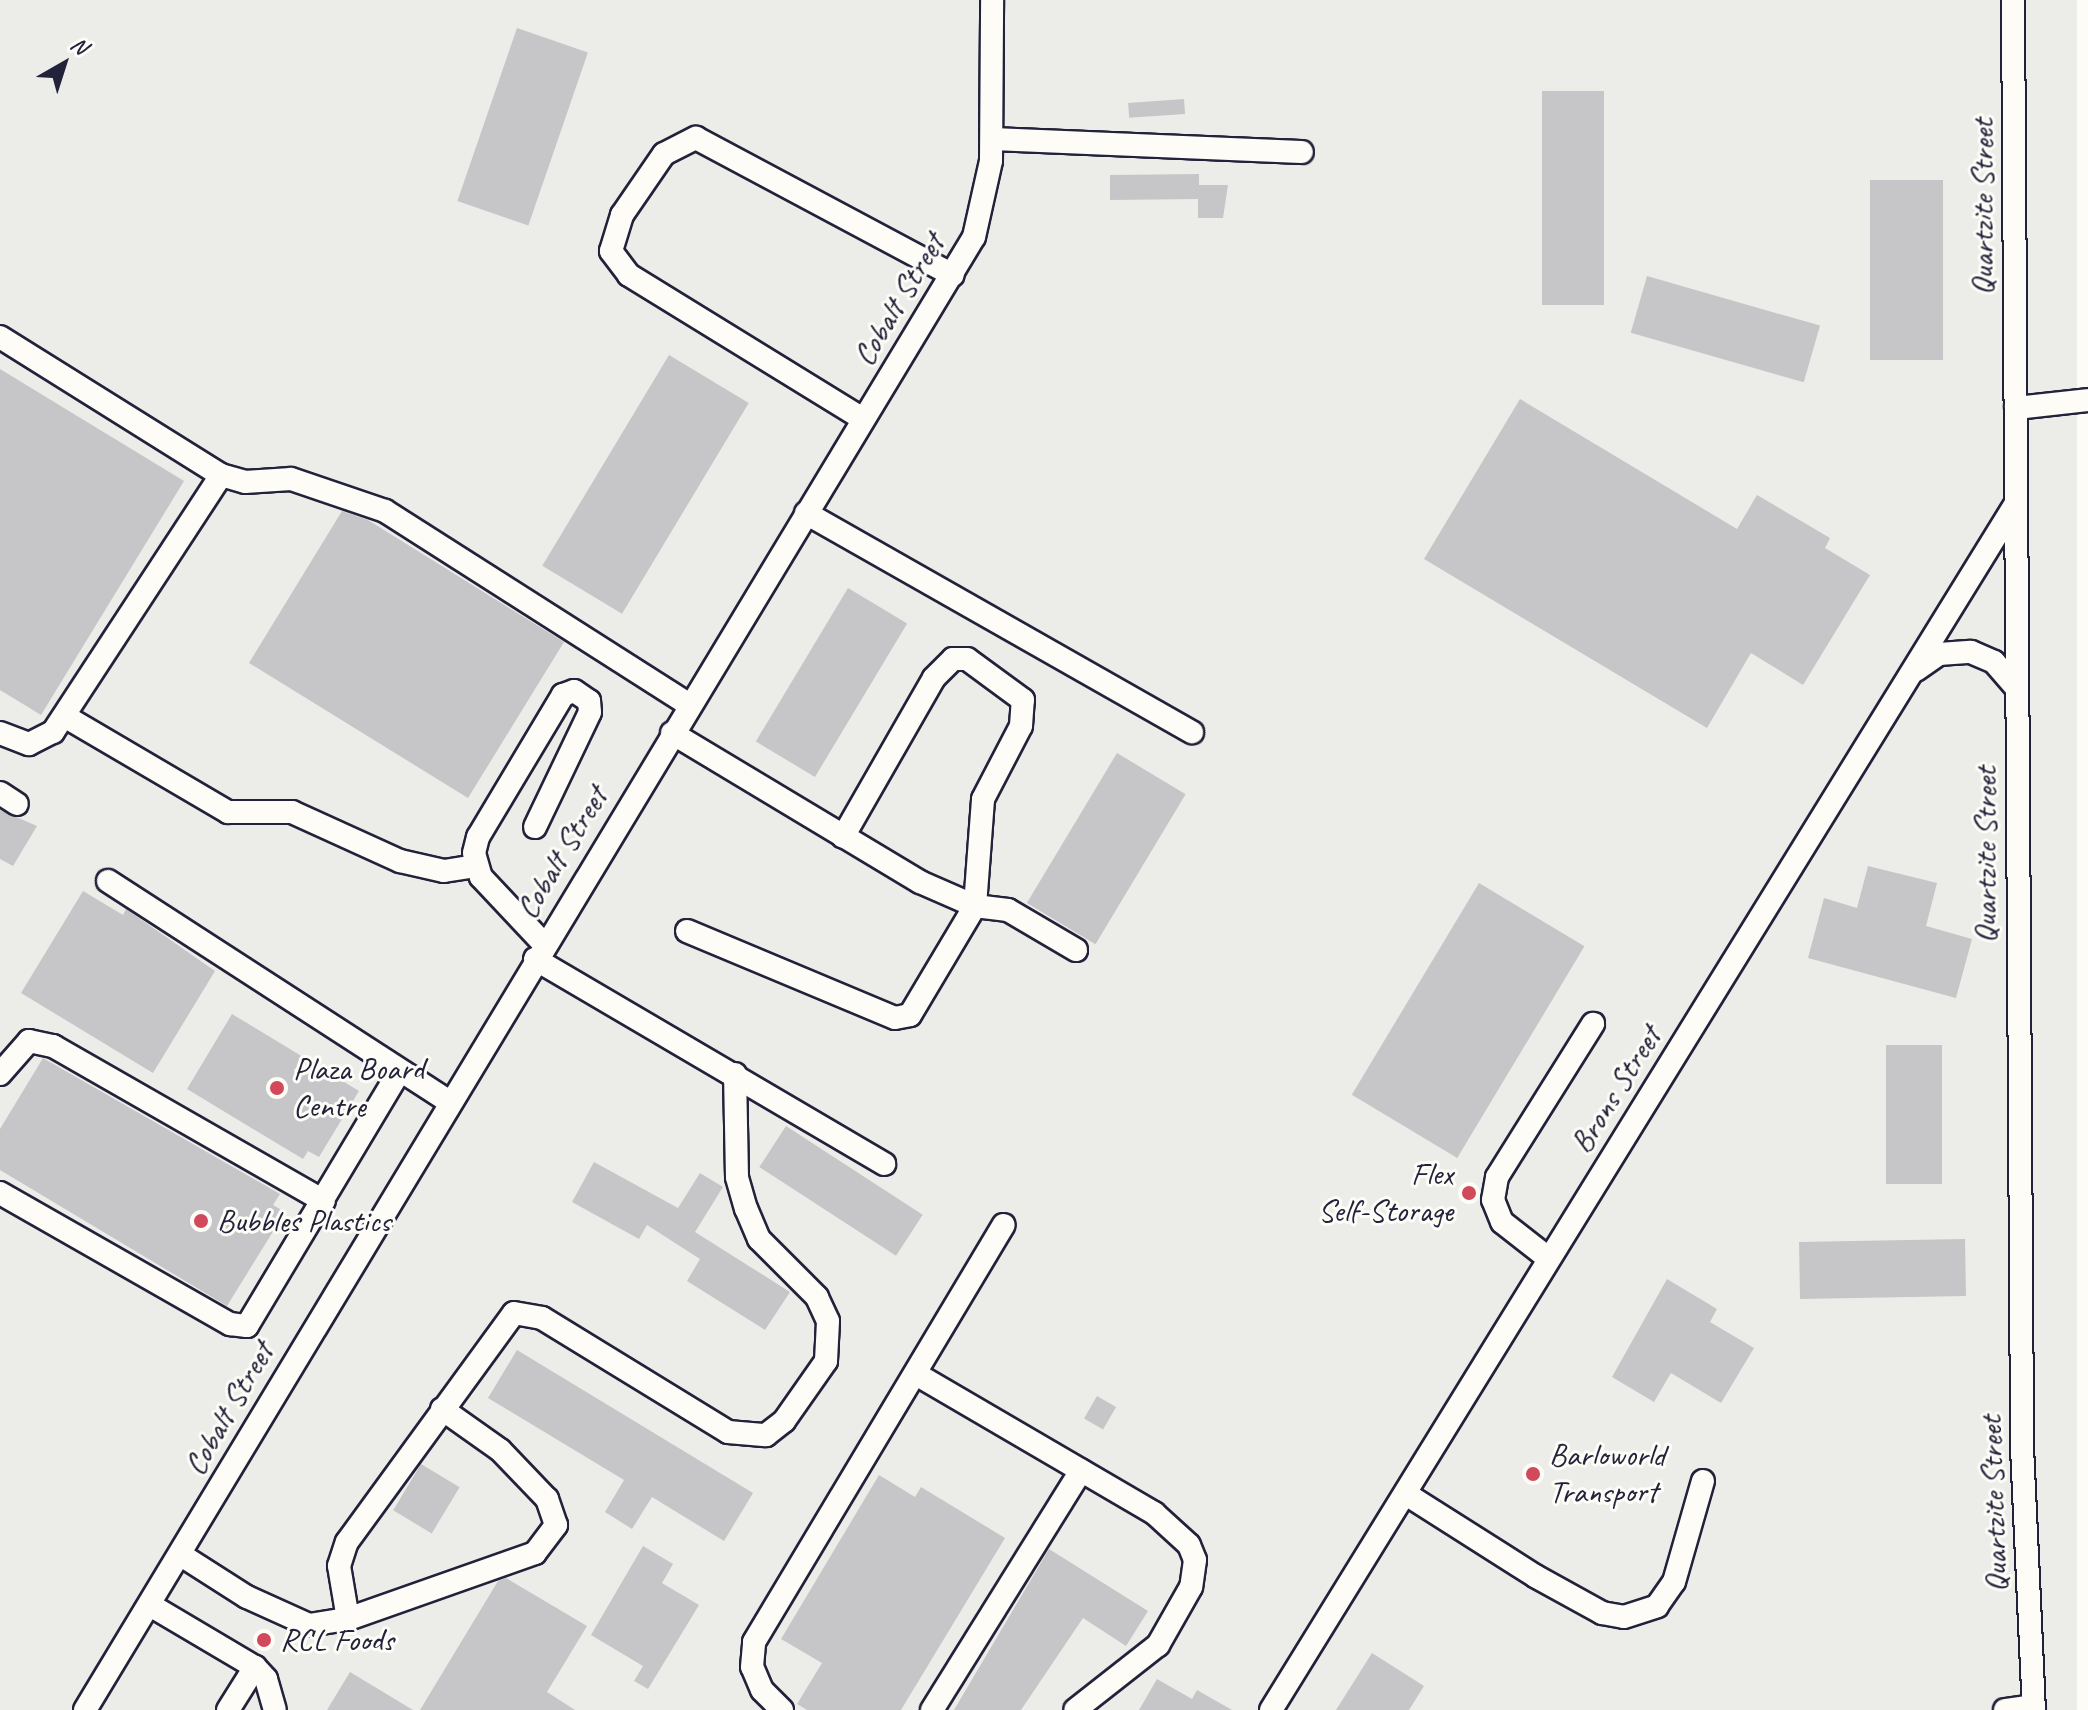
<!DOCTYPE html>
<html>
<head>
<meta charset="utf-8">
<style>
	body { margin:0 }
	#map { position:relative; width:2088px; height:1710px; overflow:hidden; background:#fdfcf7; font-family:Caveat,sans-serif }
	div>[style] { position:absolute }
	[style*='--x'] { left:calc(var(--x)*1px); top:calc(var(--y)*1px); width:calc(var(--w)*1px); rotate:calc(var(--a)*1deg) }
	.built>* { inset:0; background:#ecece9; transform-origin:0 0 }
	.building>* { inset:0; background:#c6c6c8; transform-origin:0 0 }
	.roads { filter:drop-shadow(2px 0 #22223b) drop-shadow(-2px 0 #22223b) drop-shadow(0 2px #22223b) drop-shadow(0 -2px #22223b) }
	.minor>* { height:22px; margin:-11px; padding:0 11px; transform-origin:11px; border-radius:11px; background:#fdfcf7 }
	.dots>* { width:22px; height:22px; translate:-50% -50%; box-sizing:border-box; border:4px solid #fdfcf7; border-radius:50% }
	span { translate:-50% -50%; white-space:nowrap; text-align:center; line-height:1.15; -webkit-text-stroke:6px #fdfcf7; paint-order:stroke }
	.street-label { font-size:32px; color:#22223b }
	.poi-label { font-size:32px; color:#22223b }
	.left { translate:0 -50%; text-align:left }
	.right { translate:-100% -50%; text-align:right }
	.north { position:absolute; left:24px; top:24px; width:80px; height:80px; -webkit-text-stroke:6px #fdfcf7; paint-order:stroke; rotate:39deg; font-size:22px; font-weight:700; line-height:32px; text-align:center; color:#22223b }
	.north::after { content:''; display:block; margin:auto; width:28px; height:36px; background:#22223b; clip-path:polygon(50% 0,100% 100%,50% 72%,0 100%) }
</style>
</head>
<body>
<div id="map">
	<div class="built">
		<div style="left:0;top:0;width:2077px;height:1710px"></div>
	</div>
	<div class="building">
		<div style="left:517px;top:28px;width:75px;height:183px;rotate:19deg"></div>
		<div style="left:1542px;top:91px;width:62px;height:214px"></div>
		<div style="left:1184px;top:99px;width:15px;height:56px;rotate:86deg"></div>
		<div style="clip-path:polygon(1199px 174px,1199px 185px,1228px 185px,1223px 218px,1198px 218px,1198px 199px,1110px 200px,1110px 175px)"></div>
		<div style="left:1870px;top:180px;width:73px;height:180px"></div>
		<div style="left:1647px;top:276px;width:180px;height:59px;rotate:16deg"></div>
		<div style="left:669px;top:355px;width:93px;height:246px;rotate:31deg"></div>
		<div style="clip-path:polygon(0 369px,184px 481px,41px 715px,0 690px)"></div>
		<div style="clip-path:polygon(1520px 399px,1737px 529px,1757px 495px,1830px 538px,1825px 548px,1870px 575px,1803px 685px,1751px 653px,1707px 728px,1424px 559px)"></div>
		<div style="clip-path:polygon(342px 511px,368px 520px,564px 642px,468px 798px,249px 663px)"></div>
		<div style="left:848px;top:588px;width:69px;height:179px;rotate:31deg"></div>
		<div style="left:1117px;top:753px;width:80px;height:175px;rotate:31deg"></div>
		<div style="clip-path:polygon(0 810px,37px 826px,13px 866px,0 859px)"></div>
		<div style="clip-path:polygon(1868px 866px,1937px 883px,1926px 926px,1972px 939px,1956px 998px,1808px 958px,1824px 898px,1857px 908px)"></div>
		<div style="left:1479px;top:883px;width:123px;height:247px;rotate:31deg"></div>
		<div style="clip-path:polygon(83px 891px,123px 915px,126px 909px,215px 971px,153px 1073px,21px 993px)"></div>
		<div style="clip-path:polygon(232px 1014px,359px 1091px,319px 1157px,308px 1151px,303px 1159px,187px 1089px)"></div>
		<div style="left:1942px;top:1045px;width:139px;height:56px;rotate:90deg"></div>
		<div style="clip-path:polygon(43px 1058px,280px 1194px,273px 1205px,285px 1212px,227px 1306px,0 1170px,0 1129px)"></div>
		<div style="left:786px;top:1126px;width:163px;height:49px;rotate:33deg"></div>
		<div style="clip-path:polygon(594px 1162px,678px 1208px,700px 1173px,723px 1187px,695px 1232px,790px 1292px,765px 1330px,687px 1281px,700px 1259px,647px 1225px,639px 1239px,572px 1202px)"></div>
		<div style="left:1965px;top:1239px;width:57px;height:166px;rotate:89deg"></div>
		<div style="clip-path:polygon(1667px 1279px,1717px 1309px,1710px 1322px,1754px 1348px,1721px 1403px,1671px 1373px,1654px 1402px,1612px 1377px)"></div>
		<div style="clip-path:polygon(517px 1350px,753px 1493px,724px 1541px,652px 1497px,632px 1529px,605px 1512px,624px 1480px,488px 1398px)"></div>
		<div style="left:1097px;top:1396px;width:22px;height:26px;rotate:30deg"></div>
		<div style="left:421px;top:1464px;width:45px;height:54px;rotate:31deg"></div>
		<div style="clip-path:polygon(879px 1475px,915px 1497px,921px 1487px,1005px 1538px,901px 1710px,807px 1710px,797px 1704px,822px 1663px,781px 1639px)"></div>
		<div style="clip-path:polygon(643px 1546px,673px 1564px,662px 1583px,699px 1605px,648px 1689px,634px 1681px,643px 1666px,591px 1635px)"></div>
		<div style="clip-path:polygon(1049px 1549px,1148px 1611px,1126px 1646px,1083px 1618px,1021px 1710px,954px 1710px)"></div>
		<div style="clip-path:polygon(506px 1578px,587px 1626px,547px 1692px,575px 1710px,420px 1710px,498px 1581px)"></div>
		<div style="clip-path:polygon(1372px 1653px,1424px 1686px,1409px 1710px,1336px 1710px)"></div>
		<div style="clip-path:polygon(350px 1672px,413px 1710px,327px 1710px)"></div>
		<div style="clip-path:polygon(1157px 1679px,1192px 1699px,1197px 1690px,1232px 1710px,1139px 1710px)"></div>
	</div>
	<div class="roads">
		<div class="minor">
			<div style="--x:2013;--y:0;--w:1447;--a:89.64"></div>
			<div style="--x:2022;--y:1447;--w:263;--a:87.4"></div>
			<div style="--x:992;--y:139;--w:310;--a:2.4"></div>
			<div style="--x:0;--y:337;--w:261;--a:32"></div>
			<div style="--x:221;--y:475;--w:25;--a:16"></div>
			<div style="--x:245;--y:482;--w:46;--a:-3.7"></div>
			<div style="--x:291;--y:479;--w:99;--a:18.8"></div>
			<div style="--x:385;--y:511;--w:361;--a:32.5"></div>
			<div style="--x:2016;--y:408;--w:72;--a:-6.3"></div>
			<div style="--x:863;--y:419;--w:275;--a:-148.4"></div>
			<div style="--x:629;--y:275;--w:30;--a:-127"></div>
			<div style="--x:611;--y:251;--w:38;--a:-73"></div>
			<div style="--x:622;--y:215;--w:74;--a:-55.5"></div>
			<div style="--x:664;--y:154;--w:36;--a:-27"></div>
			<div style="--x:696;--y:138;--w:291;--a:28.1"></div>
			<div style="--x:806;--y:513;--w:444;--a:29.6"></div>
			<div style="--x:1916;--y:670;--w:28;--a:-35"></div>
			<div style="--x:1939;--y:654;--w:32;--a:-4"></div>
			<div style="--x:1971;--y:652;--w:25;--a:23"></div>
			<div style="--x:1994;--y:662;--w:35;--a:49"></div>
			<div style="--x:66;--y:717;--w:188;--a:30.4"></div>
			<div style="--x:228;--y:812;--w:64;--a:0"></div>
			<div style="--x:292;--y:812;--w:119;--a:24.4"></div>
			<div style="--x:400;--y:861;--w:45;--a:12.8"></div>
			<div style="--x:444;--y:871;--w:33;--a:-9"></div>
			<div style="--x:0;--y:733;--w:31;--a:21"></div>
			<div style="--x:29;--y:744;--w:27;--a:-27"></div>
			<div style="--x:53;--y:732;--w:307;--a:-56.8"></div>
			<div style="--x:672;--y:733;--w:289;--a:31"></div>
			<div style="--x:920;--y:882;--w:60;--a:23.6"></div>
			<div style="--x:975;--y:906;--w:33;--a:7"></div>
			<div style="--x:1008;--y:910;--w:79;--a:30.5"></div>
			<div style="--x:0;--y:793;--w:20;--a:33"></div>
			<div style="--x:535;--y:827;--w:127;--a:-64.4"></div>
			<div style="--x:590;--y:712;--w:11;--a:-95"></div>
			<div style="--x:589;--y:701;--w:18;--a:-146"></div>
			<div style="--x:574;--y:691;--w:12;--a:160"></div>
			<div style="--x:563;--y:695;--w:165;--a:120.9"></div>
			<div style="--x:478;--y:837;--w:16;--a:104"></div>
			<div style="--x:474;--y:853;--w:25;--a:74"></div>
			<div style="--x:481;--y:877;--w:92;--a:46.8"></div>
			<div style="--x:108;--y:881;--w:406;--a:32.9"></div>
			<div style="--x:687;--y:931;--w:225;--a:22.7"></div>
			<div style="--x:895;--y:1018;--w:15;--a:-11"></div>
			<div style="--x:910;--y:1015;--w:127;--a:-59.2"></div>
			<div style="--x:975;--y:906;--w:107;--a:-85.7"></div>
			<div style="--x:983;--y:799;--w:82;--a:-62.5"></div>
			<div style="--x:1021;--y:726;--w:26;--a:-86"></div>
			<div style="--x:1023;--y:700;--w:69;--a:-143.8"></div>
			<div style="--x:967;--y:659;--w:14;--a:180"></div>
			<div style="--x:953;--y:659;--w:27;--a:135"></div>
			<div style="--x:934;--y:678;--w:183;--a:119.8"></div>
			<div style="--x:535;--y:959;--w:405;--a:30.4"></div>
			<div style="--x:0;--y:1074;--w:44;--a:-48.7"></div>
			<div style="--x:29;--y:1041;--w:25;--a:12"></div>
			<div style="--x:53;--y:1046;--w:312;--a:29.8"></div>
			<div style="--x:0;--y:1193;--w:265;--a:29.7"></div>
			<div style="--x:230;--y:1324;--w:17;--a:7"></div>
			<div style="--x:247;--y:1326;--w:296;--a:-59.1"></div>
			<div style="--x:1548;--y:1258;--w:58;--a:-142"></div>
			<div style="--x:1502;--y:1222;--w:24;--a:-112"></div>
			<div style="--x:1493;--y:1200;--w:23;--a:-80"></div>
			<div style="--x:1497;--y:1177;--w:181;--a:-57.9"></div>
			<div style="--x:916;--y:1374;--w:276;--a:30.3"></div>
			<div style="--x:1154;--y:1513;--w:47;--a:42.4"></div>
			<div style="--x:1189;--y:1545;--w:16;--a:68"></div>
			<div style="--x:1195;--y:1560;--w:27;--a:98"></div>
			<div style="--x:1191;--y:1587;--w:67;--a:119.6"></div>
			<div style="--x:1158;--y:1645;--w:105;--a:141.9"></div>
			<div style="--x:1406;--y:1494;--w:153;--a:32.4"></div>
			<div style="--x:1535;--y:1576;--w:77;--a:28.9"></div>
			<div style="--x:1602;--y:1613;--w:22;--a:10"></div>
			<div style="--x:1624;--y:1617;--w:35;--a:-18"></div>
			<div style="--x:1657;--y:1606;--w:29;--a:-55"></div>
			<div style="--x:1674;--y:1582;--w:105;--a:-74"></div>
			<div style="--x:181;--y:1555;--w:78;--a:32.5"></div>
			<div style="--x:247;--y:1597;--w:68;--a:24.3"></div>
			<div style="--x:309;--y:1625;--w:39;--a:-9"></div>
			<div style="--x:348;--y:1619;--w:198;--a:-19.4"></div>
			<div style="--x:535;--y:1553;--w:35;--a:-53"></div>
			<div style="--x:556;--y:1525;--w:28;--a:-109"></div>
			<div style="--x:547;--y:1499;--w:68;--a:-133.8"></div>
			<div style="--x:500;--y:1450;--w:71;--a:-144.7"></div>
			<div style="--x:150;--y:1605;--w:122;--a:30.6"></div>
			<div style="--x:255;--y:1667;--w:16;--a:47"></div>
			<div style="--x:266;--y:1679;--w:32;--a:74"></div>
			<div style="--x:348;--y:1619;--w:54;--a:-99.6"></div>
			<div style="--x:339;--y:1566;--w:25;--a:-72"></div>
			<div style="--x:347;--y:1542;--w:283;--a:-53.9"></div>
			<div style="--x:514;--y:1313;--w:28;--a:10"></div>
			<div style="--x:542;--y:1318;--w:218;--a:31.5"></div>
			<div style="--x:728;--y:1432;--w:38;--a:5"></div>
			<div style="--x:766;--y:1435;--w:23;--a:-38"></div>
			<div style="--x:784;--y:1421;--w:73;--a:-55"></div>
			<div style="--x:826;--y:1361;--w:40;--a:-87.1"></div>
			<div style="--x:828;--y:1321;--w:26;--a:-115"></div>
			<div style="--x:817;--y:1297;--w:82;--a:-135"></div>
			<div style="--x:759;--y:1239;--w:33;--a:-113"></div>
			<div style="--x:746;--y:1209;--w:33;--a:-106"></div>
			<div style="--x:737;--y:1177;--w:103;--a:-91.1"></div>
			<div style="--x:85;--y:1710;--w:1720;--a:-58.89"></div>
			<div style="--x:974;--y:237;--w:78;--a:-77.4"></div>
			<div style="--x:991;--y:161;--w:161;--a:-89.6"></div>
			<div style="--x:228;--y:1710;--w:51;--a:-57.9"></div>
			<div style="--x:782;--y:1710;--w:28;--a:-135"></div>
			<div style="--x:762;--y:1690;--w:25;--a:-113"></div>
			<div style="--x:752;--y:1667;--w:25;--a:-85"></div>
			<div style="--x:754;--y:1642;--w:486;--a:-59.1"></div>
			<div style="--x:932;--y:1710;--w:282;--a:-58.1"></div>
			<div style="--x:1271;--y:1710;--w:1416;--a:-58.31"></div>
			<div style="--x:2005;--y:1710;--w:29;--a:-8"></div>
		</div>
	</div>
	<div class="dots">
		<div style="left:277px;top:1088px;background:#d1495b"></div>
		<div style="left:1469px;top:1193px;background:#d1495b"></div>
		<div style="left:201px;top:1221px;background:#d1495b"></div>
		<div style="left:1533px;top:1474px;background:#d1495b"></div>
		<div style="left:264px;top:1640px;background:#d1495b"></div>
	</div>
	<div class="street-label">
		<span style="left:1983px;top:207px;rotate:-90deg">Quartzite Street</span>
		<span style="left:899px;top:300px;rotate:-59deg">Cobalt Street</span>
		<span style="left:562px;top:853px;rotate:-59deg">Cobalt Street</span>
		<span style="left:1986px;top:855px;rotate:-90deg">Quartzite Street</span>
		<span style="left:1616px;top:1090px;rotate:-58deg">Brons Street</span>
		<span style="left:229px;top:1409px;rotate:-60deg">Cobalt Street</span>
		<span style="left:1994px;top:1504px;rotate:-92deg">Quartzite Street</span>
	</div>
	<div class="poi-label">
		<span class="left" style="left:293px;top:1088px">Plaza Board<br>Centre</span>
		<span class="right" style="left:1453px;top:1193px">Flex<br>Self-Storage</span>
		<span class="left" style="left:217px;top:1221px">Bubbles Plastics</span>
		<span class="left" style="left:1549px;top:1474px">Barloworld<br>Transport</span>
		<span class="left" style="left:280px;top:1640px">RCL Foods</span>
	</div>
	<div class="north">N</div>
</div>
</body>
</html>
